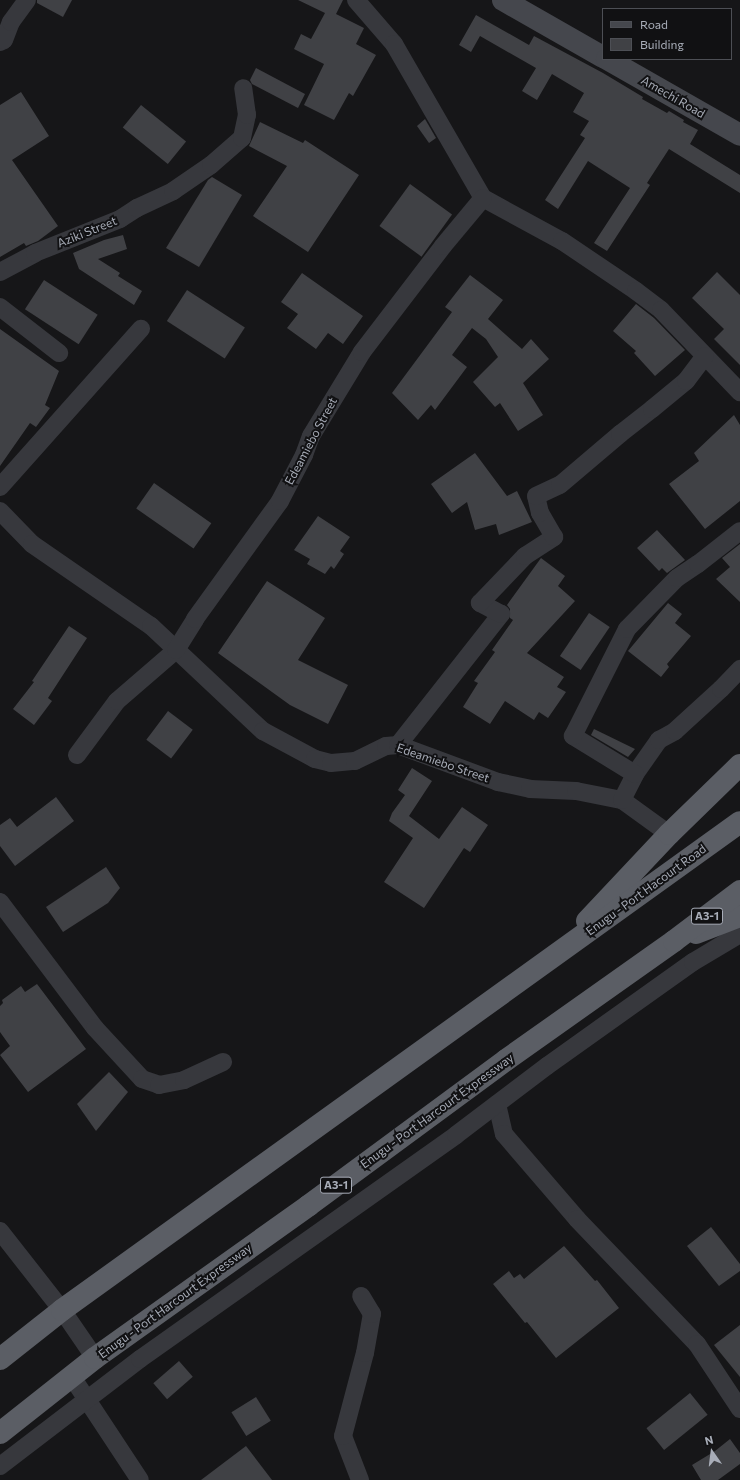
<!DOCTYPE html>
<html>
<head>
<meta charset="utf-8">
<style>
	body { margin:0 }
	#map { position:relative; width:740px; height:1480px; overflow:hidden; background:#161618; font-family:Commissioner,sans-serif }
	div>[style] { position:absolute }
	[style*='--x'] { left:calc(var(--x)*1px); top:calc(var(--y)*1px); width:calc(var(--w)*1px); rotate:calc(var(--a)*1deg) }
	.building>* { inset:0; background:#404145; transform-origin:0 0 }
	.minor>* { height:18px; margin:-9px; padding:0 9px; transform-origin:9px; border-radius:9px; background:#37383d }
	.secondary>* { height:22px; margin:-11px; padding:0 11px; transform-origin:11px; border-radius:11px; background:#45474d }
	.trunk>* { height:22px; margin:-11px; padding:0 11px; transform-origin:11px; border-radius:11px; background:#5b5e65 }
	span { translate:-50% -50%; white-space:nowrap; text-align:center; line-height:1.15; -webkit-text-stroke:4px #111113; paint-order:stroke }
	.shield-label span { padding:1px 3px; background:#111113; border:1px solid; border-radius:3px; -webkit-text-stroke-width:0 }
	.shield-label { font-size:11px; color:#a8adb8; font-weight:700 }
	.street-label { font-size:12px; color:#a8adb8 }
	.legend { position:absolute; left:602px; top:8px; width:130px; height:52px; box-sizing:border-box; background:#111113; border:1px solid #4d4f55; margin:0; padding:5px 7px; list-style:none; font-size:12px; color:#a8adb8 }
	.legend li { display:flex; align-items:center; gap:8px; height:20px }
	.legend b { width:20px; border:1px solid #4d4f55 }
	.north { position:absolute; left:692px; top:1432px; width:40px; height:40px; -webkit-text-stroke:3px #111113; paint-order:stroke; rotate:346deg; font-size:11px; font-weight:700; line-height:16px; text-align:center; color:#a8adb8 }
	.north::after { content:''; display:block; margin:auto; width:14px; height:18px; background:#a8adb8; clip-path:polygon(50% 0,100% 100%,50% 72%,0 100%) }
</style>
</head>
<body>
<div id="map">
	<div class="building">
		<div style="clip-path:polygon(37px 0,72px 0,63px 17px,37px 3px)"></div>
		<div style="clip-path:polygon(298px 0,343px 0,336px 14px,364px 28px,356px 44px,376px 55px,353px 96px,349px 93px,334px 120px,304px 105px,324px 64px,294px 49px,301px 34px,311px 39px,325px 13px)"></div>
		<div style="clip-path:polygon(476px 15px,529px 45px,534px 36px,603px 73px,643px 97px,642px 99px,667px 113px,669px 111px,684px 120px,683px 122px,698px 130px,690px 144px,740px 175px,740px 193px,669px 149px,647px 183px,650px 185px,607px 251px,594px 243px,630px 188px,588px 161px,558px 209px,545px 200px,585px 138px,580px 135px,589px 121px,573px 112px,584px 93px,552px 74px,537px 100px,522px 91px,536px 68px,480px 36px,471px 52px,459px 45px)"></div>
		<div style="clip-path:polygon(256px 68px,305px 94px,298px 108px,252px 84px,250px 80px)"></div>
		<div style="clip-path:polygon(21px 92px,49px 136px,12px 160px,58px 226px,38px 241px,26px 246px,24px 243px,0 257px,0 105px)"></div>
		<div style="left:141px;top:105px;width:58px;height:29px;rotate:39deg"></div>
		<div style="clip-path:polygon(425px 119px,436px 138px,429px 143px,417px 126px)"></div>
		<div style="clip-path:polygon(260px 122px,303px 143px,305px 140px,359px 175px,308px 252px,253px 216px,287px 166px,249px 146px)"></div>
		<div style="clip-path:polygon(212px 177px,242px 195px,199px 267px,166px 248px,208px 180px)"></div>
		<div style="left:410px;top:184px;width:52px;height:52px;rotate:36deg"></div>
		<div style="clip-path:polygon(123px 235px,127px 249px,98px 259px,120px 273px,118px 276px,142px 291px,134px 305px,79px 269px,73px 253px,104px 240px)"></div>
		<div style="clip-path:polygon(717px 272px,740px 295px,740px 365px,714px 339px,724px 329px,692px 298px)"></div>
		<div style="clip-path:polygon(302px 273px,363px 316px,343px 344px,328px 333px,316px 349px,287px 328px,298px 314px,281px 302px)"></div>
		<div style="clip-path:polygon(470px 275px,503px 300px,488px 319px,522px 349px,531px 339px,549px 359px,523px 383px,543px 415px,518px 431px,500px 403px,495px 407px,473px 382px,498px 357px,486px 339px,472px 328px,452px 355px,467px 367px,435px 410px,431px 405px,418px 420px,392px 393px,452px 312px,445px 307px)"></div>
		<div style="left:44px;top:280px;width:64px;height:35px;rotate:33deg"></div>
		<div style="left:187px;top:290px;width:69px;height:37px;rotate:33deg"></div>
		<div style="clip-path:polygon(636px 304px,654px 318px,685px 350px,655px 376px,634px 353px,636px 351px,613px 331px)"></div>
		<div style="clip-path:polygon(0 329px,59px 371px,45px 405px,50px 408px,36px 427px,30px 423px,0 466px)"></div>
		<div style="clip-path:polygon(734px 415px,740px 425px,740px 501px,705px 529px,669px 484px,699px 461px,694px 453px)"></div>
		<div style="clip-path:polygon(475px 453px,507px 496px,517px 491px,532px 522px,499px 535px,496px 524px,475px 530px,467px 502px,452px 513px,431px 484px)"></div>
		<div style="left:154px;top:483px;width:70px;height:31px;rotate:35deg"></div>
		<div style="clip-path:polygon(318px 516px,350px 537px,340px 551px,344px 554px,334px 569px,331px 566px,325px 574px,307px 564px,310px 559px,294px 550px)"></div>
		<div style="clip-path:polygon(657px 530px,685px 560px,667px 573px,662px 568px,659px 571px,637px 548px)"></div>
		<div style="clip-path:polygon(740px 544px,740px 602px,716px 579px,730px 567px,722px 558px)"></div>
		<div style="clip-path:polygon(541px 558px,565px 576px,558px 586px,575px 601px,527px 653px,564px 677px,557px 687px,566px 692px,548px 718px,539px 712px,534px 720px,505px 701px,490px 724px,463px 707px,478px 683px,474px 681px,495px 652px,492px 650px,513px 620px,510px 618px,510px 609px,507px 605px)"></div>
		<div style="clip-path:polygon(267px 581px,325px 618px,298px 660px,348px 685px,328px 724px,290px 705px,218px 653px)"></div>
		<div style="clip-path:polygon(668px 603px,682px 614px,675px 623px,691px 636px,667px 664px,669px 667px,661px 677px,628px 651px)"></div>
		<div style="left:589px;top:613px;width:25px;height:52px;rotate:34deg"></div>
		<div style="clip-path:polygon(69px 626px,87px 638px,48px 698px,52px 701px,34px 725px,13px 709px,34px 682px,32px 681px)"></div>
		<div style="left:168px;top:711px;width:31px;height:36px;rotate:37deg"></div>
		<div style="clip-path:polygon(594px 729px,635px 749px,628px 757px,591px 735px)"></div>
		<div style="clip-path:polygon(412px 768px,432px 781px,409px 816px,439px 839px,462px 807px,488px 825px,470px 852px,464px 848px,424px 908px,384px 882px,413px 838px,389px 821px,392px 813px,405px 795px,398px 790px)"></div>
		<div style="clip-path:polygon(56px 797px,74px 821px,15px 866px,0 846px,0 825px,10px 818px,17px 827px)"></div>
		<div style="clip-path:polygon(106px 867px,120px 888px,108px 903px,63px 932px,46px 907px)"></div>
		<div style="clip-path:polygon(37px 984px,86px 1049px,28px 1092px,0 1055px,10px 1046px,0 1032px,0 1006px,3px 1003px,2px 1000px,21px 986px,25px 992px)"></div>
		<div style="clip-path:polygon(109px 1072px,128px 1092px,96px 1131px,77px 1104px)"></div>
		<div style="clip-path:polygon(711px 1227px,740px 1264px,740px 1271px,719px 1286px,687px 1246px)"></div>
		<div style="clip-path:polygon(564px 1246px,595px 1281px,597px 1280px,619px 1308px,556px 1358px,527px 1322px,525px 1323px,493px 1284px,509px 1271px,514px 1278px,520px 1274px,524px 1279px)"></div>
		<div style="clip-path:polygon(740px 1325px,740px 1377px,714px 1345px)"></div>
		<div style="left:179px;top:1361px;width:21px;height:34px;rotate:49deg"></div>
		<div style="left:690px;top:1393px;width:28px;height:56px;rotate:51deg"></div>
		<div style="left:256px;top:1397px;width:28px;height:29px;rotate:58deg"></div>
		<div style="clip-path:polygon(730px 1439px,740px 1453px,740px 1464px,718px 1480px,701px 1480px,692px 1465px,715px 1451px)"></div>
		<div style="clip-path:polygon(246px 1446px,272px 1480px,201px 1480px)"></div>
	</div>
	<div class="minor">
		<div style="--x:356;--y:0;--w:58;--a:49.2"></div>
		<div style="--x:394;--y:44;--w:178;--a:60"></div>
		<div style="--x:483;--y:198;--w:90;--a:28.6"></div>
		<div style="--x:562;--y:241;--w:89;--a:34"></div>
		<div style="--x:636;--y:291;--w:31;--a:37"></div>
		<div style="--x:661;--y:310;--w:114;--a:46.1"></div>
		<div style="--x:0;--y:42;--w:4;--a:-27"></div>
		<div style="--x:4;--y:40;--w:19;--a:-69"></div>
		<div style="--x:11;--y:22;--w:27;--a:-54"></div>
		<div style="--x:0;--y:272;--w:40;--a:-28"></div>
		<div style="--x:35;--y:253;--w:92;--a:-21.8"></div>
		<div style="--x:120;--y:219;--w:20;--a:-33"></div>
		<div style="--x:137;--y:208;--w:40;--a:-25"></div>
		<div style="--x:173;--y:191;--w:46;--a:-34.4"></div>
		<div style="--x:211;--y:165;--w:41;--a:-41.1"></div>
		<div style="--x:242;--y:138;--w:24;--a:-78"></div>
		<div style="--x:247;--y:115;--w:27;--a:-98"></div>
		<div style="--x:0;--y:307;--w:75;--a:37.9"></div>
		<div style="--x:0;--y:487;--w:212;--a:-48.3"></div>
		<div style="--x:0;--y:511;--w:46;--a:45.9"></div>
		<div style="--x:32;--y:544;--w:145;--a:34.6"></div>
		<div style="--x:151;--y:626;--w:154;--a:43.2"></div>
		<div style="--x:263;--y:731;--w:59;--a:28.3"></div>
		<div style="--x:315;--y:759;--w:16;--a:14"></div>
		<div style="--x:331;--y:763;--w:24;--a:-5"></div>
		<div style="--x:355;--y:761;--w:34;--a:-26"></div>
		<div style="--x:386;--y:746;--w:12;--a:-5"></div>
		<div style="--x:398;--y:745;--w:107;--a:20.3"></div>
		<div style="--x:498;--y:782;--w:33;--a:12"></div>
		<div style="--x:530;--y:789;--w:46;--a:2.5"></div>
		<div style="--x:576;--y:791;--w:47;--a:11.1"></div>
		<div style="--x:622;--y:800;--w:58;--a:35.9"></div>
		<div style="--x:398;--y:745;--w:167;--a:-51.8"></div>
		<div style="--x:501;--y:614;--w:24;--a:-152"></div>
		<div style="--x:480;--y:603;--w:65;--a:-46.2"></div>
		<div style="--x:525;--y:556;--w:35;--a:-33"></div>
		<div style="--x:554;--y:537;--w:28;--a:-120"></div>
		<div style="--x:540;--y:513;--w:17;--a:-103"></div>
		<div style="--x:536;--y:496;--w:26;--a:-25"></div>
		<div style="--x:560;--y:485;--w:79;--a:-40.4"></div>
		<div style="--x:620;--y:434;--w:41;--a:-38"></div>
		<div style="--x:652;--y:409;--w:44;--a:-39.5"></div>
		<div style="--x:686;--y:381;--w:31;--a:-53"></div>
		<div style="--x:77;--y:755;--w:67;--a:-53.5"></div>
		<div style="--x:117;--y:701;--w:78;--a:-40.8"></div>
		<div style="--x:176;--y:650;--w:36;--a:-58"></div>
		<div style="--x:195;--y:619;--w:145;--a:-54.2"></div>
		<div style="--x:280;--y:501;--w:52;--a:-62.4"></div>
		<div style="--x:304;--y:455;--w:20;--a:-70"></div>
		<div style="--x:311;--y:436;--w:98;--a:-58.7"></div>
		<div style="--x:362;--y:352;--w:133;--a:-52.6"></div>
		<div style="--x:443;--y:246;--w:62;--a:-50.2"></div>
		<div style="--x:635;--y:774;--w:42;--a:-54.8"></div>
		<div style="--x:659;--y:740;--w:18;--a:-29"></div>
		<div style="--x:675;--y:731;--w:62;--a:-42.4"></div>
		<div style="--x:721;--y:689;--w:28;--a:-46"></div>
		<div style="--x:622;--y:800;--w:29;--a:-63"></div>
		<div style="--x:635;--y:774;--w:73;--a:-148.5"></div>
		<div style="--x:573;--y:736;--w:120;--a:-63.2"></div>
		<div style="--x:627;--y:629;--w:71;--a:-45.6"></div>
		<div style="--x:677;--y:578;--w:25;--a:-34"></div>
		<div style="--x:698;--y:564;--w:53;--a:-38.2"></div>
		<div style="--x:0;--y:902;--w:158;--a:53"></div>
		<div style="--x:95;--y:1028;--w:69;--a:47.3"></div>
		<div style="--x:142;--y:1079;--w:18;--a:19"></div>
		<div style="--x:159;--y:1085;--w:25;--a:-11"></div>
		<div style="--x:184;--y:1080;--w:43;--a:-24.8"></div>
		<div style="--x:497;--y:1104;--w:31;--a:77"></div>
		<div style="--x:504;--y:1134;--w:112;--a:49.3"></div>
		<div style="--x:577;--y:1219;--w:173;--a:46.2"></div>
		<div style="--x:697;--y:1344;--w:78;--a:56.5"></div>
		<div style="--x:0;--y:1231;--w:100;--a:51.9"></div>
		<div style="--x:62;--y:1310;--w:58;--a:55.5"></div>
		<div style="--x:72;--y:1377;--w:123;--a:56.6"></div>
		<div style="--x:0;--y:1466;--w:176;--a:-37.4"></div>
		<div style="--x:140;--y:1359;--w:387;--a:-35.3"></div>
		<div style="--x:456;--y:1135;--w:114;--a:-37.2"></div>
		<div style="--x:547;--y:1066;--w:179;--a:-35.5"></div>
		<div style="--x:693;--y:962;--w:55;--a:-30.8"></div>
		<div style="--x:360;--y:1480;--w:47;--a:-111.1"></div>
		<div style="--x:343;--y:1436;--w:86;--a:-75.2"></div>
		<div style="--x:365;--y:1353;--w:40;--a:-80"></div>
		<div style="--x:372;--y:1314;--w:21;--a:-121"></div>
	</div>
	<div class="secondary">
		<div style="--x:503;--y:0;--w:115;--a:29.7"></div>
		<div style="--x:607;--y:59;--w:153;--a:29.7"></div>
	</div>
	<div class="trunk">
		<div style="--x:587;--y:921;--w:120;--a:-46.7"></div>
		<div style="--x:669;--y:834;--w:99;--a:-44.2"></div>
		<div style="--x:696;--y:933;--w:47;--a:-21.1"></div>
		<div style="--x:0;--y:1359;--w:79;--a:-38.3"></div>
		<div style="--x:62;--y:1310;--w:835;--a:-35.74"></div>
		<div style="--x:0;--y:1433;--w:121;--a:-38.3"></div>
		<div style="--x:95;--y:1358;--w:262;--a:-35.5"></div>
		<div style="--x:308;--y:1206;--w:246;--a:-36.4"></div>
		<div style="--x:506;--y:1060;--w:206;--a:-35.3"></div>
		<div style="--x:674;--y:941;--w:83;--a:-37.1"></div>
	</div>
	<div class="shield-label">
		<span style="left:707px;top:916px">A3-1</span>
		<span style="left:336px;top:1185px">A3-1</span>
	</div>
	<div class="street-label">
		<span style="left:673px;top:97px;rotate:30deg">Amechi Road</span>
		<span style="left:87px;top:232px;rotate:-22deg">Aziki Street</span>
		<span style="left:311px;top:441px;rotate:-62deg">Edeamiebo Street</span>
		<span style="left:443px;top:763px;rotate:19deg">Edeamiebo Street</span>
		<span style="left:646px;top:890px;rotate:-36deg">Enugu - Port Hacourt Road</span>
		<span style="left:437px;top:1111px;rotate:-36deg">Enugu - Port Harcourt Expressway</span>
		<span style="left:175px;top:1301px;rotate:-36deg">Enugu - Port Harcourt Expressway</span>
	</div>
	<ul class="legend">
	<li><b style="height:5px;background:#45474d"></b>Road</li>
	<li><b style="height:11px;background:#404145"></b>Building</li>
	</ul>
	<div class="north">N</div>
</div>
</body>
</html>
